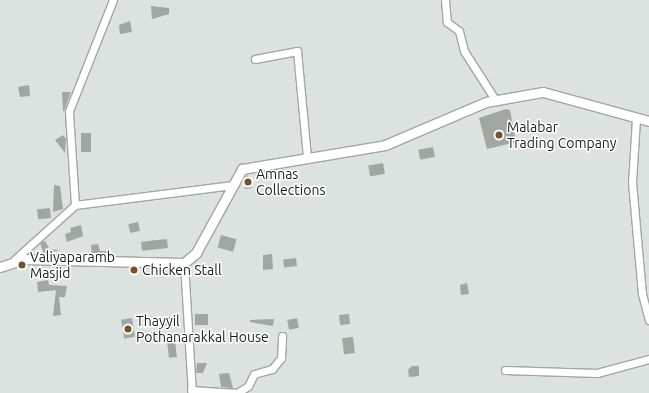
<!DOCTYPE html>
<html>
<head>
<meta charset="utf-8">
<style>
	body { margin:0 }
	#map { position:relative; width:649px; height:393px; overflow:hidden; background:#dbe2e0; font-family:Ubuntu,sans-serif }
	div>[style] { position:absolute }
	[style*='--x'] { left:calc(var(--x)*1px); top:calc(var(--y)*1px); width:calc(var(--w)*1px); rotate:calc(var(--a)*1deg) }
	.building>* { inset:0; background:#a1a6a3; transform-origin:0 0 }
	.roads { filter:drop-shadow(1px 0 #a1a6a5) drop-shadow(-1px 0 #a1a6a5) drop-shadow(0 1px #a1a6a5) drop-shadow(0 -1px #a1a6a5) }
	.minor>* { height:7px; margin:-3.5px; padding:0 3.5px; transform-origin:3.5px; border-radius:3.5px; background:#fff }
	.major>* { height:9px; margin:-4.5px; padding:0 4.5px; transform-origin:4.5px; border-radius:4.5px; background:#fff }
	.dots>* { width:11px; height:11px; translate:-50% -50%; box-sizing:border-box; border:2px solid #fff; border-radius:50% }
	span { translate:-50% -50%; white-space:nowrap; text-align:center; line-height:1.15; -webkit-text-stroke:3px #fff; paint-order:stroke }
	.poi-label { font-size:14px; color:#1a1d1c }
	.left { translate:0 -50%; text-align:left }
</style>
</head>
<body>
<div id="map">
	<div class="building">
		<div style="clip-path:polygon(151px 6px,169px 8px,169px 14px,152px 19px)"></div>
		<div style="clip-path:polygon(130px 21px,132px 32px,120px 34px,119px 25px)"></div>
		<div style="clip-path:polygon(29px 85px,30px 96px,20px 97px,18px 87px)"></div>
		<div style="clip-path:polygon(62px 92px,71px 92px,64px 111px,63px 111px)"></div>
		<div style="clip-path:polygon(506px 109px,510px 110px,516px 142px,487px 149px,479px 118px)"></div>
		<div style="left:81px;top:133px;width:10px;height:19px"></div>
		<div style="clip-path:polygon(63px 135px,66px 139px,65px 153px,55px 140px)"></div>
		<div style="left:433px;top:147px;width:10px;height:15px;rotate:79deg"></div>
		<div style="left:383px;top:163px;width:11px;height:15px;rotate:80deg"></div>
		<div style="clip-path:polygon(248px 175px,252px 188px,245px 189px,243px 179px)"></div>
		<div style="clip-path:polygon(54px 185px,60px 186px,63px 209px,53px 212px)"></div>
		<div style="left:50px;top:208px;width:10px;height:13px;rotate:84deg"></div>
		<div style="left:138px;top:222px;width:9px;height:10px;rotate:77deg"></div>
		<div style="clip-path:polygon(81px 225px,83px 236px,67px 242px,65px 234px,71px 232px,70px 228px)"></div>
		<div style="left:221px;top:235px;width:16px;height:13px;rotate:15deg"></div>
		<div style="left:167px;top:239px;width:9px;height:26px;rotate:84deg"></div>
		<div style="clip-path:polygon(45px 241px,49px 248px,44px 249px,60px 250px,44px 254px,40px 243px)"></div>
		<div style="clip-path:polygon(98px 244px,100px 251px,108px 251px,109px 255px,92px 255px,91px 245px)"></div>
		<div style="clip-path:polygon(272px 254px,273px 269px,263px 270px,263px 255px)"></div>
		<div style="left:296px;top:258px;width:8px;height:13px;rotate:83deg"></div>
		<div style="clip-path:polygon(48px 280px,49px 285px,67px 286px,65px 297px,59px 297px,61px 315px,53px 316px,56px 290px,38px 292px,37px 282px)"></div>
		<div style="clip-path:polygon(467px 283px,469px 294px,461px 295px,460px 285px)"></div>
		<div style="left:195px;top:314px;width:13px;height:11px"></div>
		<div style="left:349px;top:314px;width:10px;height:10px;rotate:84deg"></div>
		<div style="left:177px;top:316px;width:8px;height:13px;rotate:83deg"></div>
		<div style="left:132px;top:318px;width:19px;height:11px;rotate:81deg"></div>
		<div style="left:297px;top:318px;width:10px;height:10px;rotate:79deg"></div>
		<div style="clip-path:polygon(274px 319px,273px 326px,250px 322px,250px 320px)"></div>
		<div style="left:353px;top:337px;width:16px;height:11px;rotate:83deg"></div>
		<div style="left:175px;top:341px;width:16px;height:8px;rotate:83deg"></div>
		<div style="clip-path:polygon(197px 363px,207px 363px,203px 373px,196px 373px)"></div>
		<div style="clip-path:polygon(412px 366px,419px 366px,419px 376px,409px 377px,408px 370px)"></div>
		<div style="clip-path:polygon(229px 373px,233px 388px,221px 387px,219px 374px)"></div>
	</div>
	<div class="roads">
		<div class="minor">
			<div style="--x:445;--y:0;--w:22;--a:85"></div>
			<div style="--x:447;--y:22;--w:15;--a:37"></div>
			<div style="--x:459;--y:31;--w:21;--a:76"></div>
			<div style="--x:464;--y:51;--w:59;--a:57.4"></div>
			<div style="--x:255;--y:59;--w:43;--a:-10.8"></div>
			<div style="--x:297;--y:51;--w:105;--a:84.6"></div>
			<div style="--x:636;--y:119;--w:63;--a:93.6"></div>
			<div style="--x:632;--y:182;--w:112;--a:84.9"></div>
			<div style="--x:642;--y:294;--w:27;--a:75"></div>
			<div style="--x:75;--y:205;--w:159;--a:-7.2"></div>
			<div style="--x:14;--y:260;--w:82;--a:-42"></div>
			<div style="--x:75;--y:205;--w:94;--a:-93.7"></div>
			<div style="--x:69;--y:111;--w:119;--a:-68.4"></div>
			<div style="--x:184;--y:263;--w:130;--a:86.5"></div>
			<div style="--x:505;--y:370;--w:92;--a:1.9"></div>
			<div style="--x:597;--y:373;--w:54;--a:-15.1"></div>
			<div style="--x:191;--y:390;--w:46;--a:3.7"></div>
			<div style="--x:237;--y:393;--w:13;--a:-32"></div>
			<div style="--x:248;--y:386;--w:13;--a:-63"></div>
			<div style="--x:254;--y:374;--w:19;--a:-16"></div>
			<div style="--x:272;--y:369;--w:14;--a:-51"></div>
			<div style="--x:281;--y:358;--w:22;--a:-87"></div>
		</div>
		<div class="major">
			<div style="--x:0;--y:267;--w:25;--a:-18"></div>
			<div style="--x:24;--y:259;--w:160;--a:1.4"></div>
			<div style="--x:184;--y:263;--w:16;--a:-40"></div>
			<div style="--x:196;--y:253;--w:96;--a:-61.3"></div>
			<div style="--x:242;--y:169;--w:145;--a:-9.5"></div>
			<div style="--x:385;--y:145;--w:110;--a:-23.1"></div>
			<div style="--x:486;--y:102;--w:58;--a:-10"></div>
			<div style="--x:543;--y:92;--w:110;--a:15.3"></div>
		</div>
	</div>
	<div class="dots">
		<div style="left:499px;top:135px;background:#76512c"></div>
		<div style="left:248px;top:182px;background:#76512c"></div>
		<div style="left:22px;top:265px;background:#76512c"></div>
		<div style="left:134px;top:270px;background:#76512c"></div>
		<div style="left:128px;top:329px;background:#76512c"></div>
	</div>
	<div class="poi-label">
		<span class="left" style="left:507px;top:135px">Malabar<br>Trading Company</span>
		<span class="left" style="left:256px;top:182px">Amnas<br>Collections</span>
		<span class="left" style="left:30px;top:265px">Valiyaparamb<br>Masjid</span>
		<span class="left" style="left:142px;top:270px">Chicken Stall</span>
		<span class="left" style="left:136px;top:329px">Thayyil<br>Pothanarakkal House</span>
	</div>
</div>
</body>
</html>
